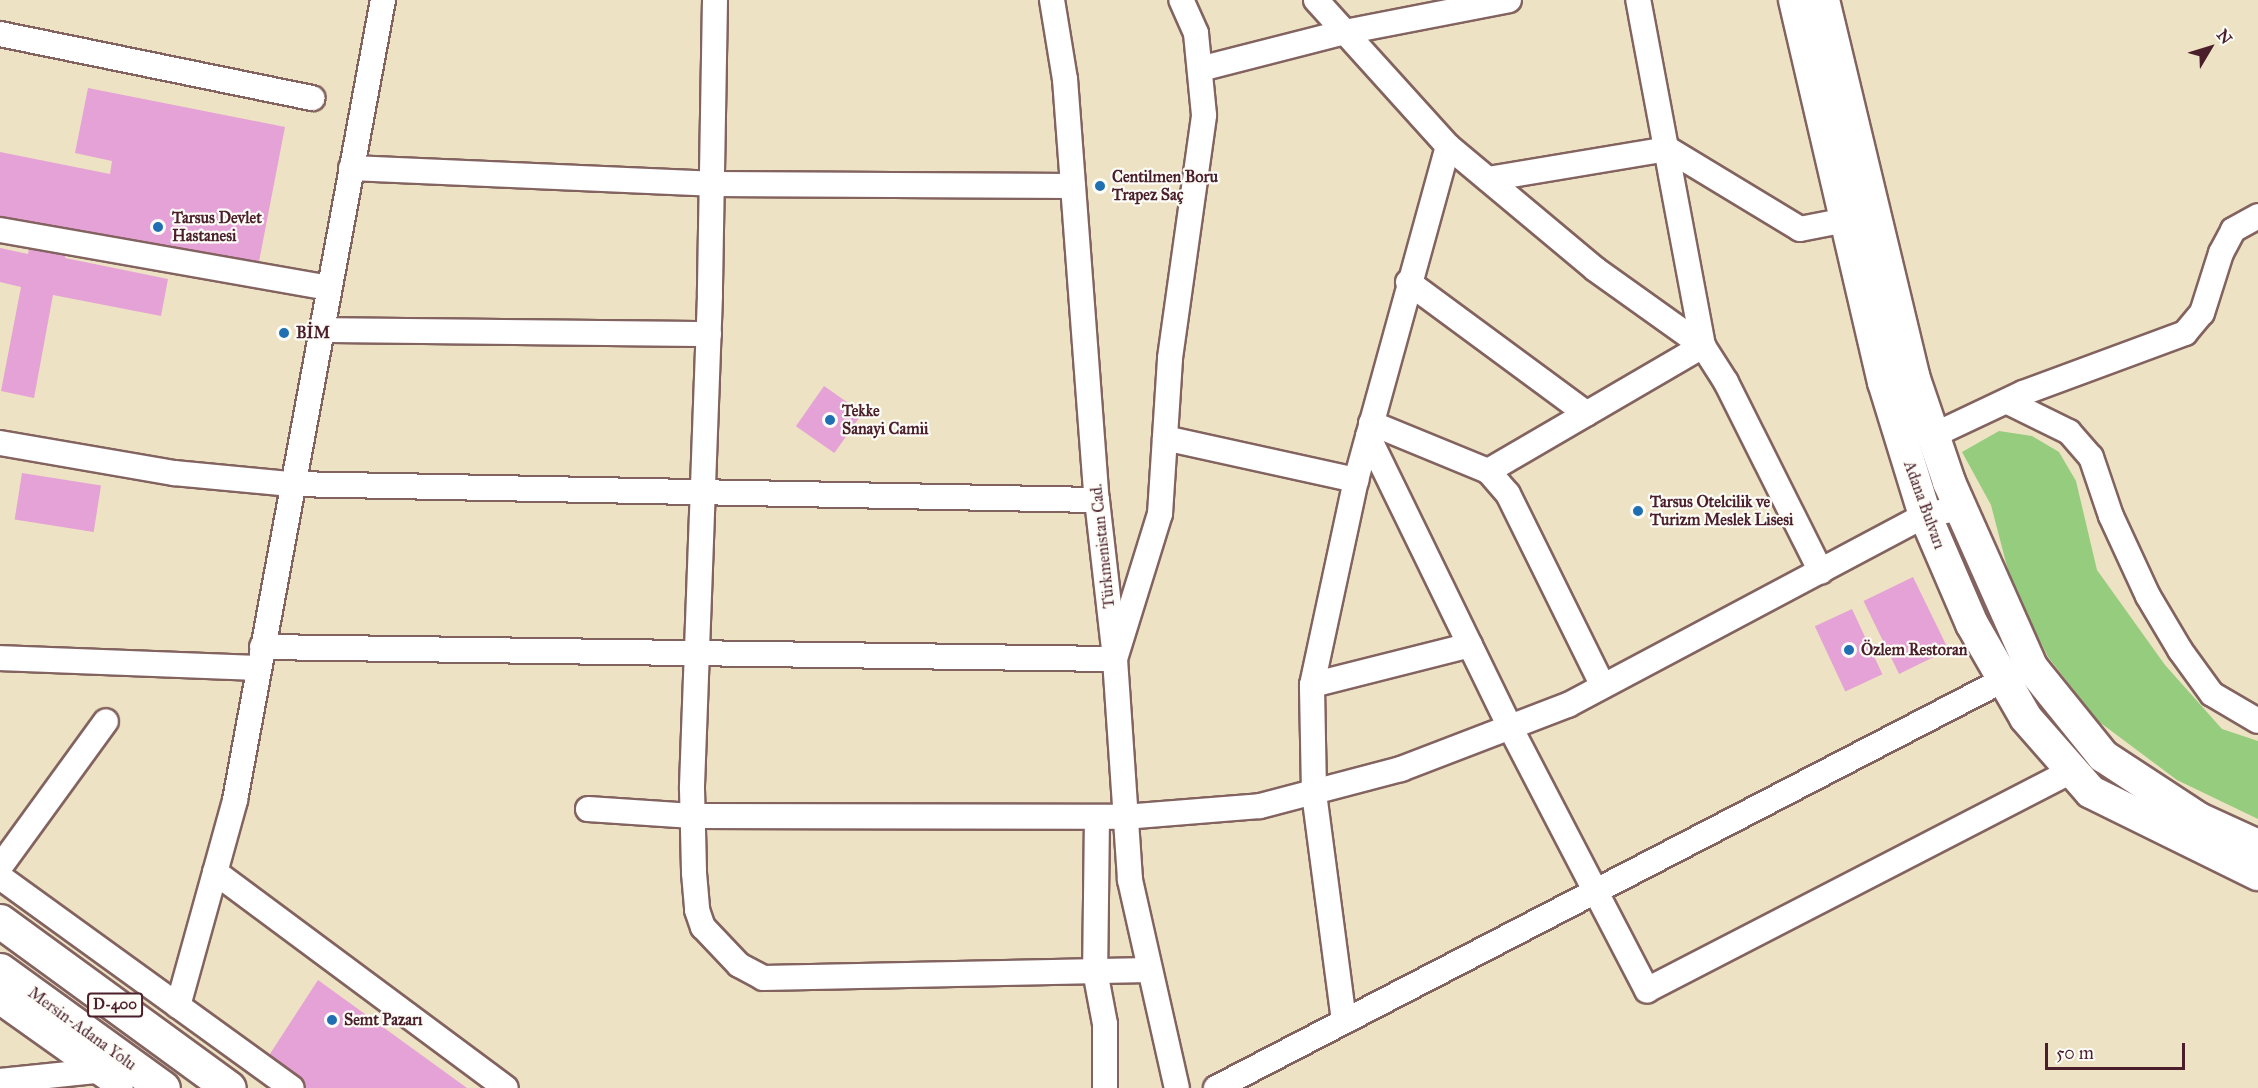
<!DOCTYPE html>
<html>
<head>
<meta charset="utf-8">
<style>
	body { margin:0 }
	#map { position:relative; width:2258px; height:1088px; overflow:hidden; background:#ede2c3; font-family:"IM FELL Great Primer",serif }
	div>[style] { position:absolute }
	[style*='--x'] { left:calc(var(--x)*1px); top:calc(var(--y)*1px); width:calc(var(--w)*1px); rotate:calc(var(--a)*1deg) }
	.green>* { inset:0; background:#96cc7e }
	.building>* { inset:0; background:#e5a2d6; transform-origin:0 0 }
	.roads { filter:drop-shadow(2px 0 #836360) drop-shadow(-2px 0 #836360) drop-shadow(0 2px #836360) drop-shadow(0 -2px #836360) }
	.minor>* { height:24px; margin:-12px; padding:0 12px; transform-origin:12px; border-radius:12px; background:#fff }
	.major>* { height:32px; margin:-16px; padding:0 16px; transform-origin:16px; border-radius:16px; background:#fff }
	.highway>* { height:33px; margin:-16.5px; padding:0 16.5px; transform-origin:16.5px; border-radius:16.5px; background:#fff }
	.dots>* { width:16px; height:16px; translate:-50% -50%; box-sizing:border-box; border:3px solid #fdfcf7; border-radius:50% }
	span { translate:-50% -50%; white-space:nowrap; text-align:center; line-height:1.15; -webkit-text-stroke:4.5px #fdfcf7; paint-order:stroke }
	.shield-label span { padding:2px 4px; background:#fdfcf7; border:2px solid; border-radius:4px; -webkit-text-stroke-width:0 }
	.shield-label { font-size:15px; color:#4a1f2b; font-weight:700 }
	.poi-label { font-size:16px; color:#4a1f2b; font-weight:700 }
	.left { translate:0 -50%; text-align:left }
	.street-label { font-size:16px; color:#4a1f2b }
	.north { position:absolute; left:2180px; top:18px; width:60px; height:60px; -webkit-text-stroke:4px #fdfcf7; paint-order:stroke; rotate:52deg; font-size:16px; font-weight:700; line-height:24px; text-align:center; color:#4a1f2b }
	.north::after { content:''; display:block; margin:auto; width:21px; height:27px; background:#4a1f2b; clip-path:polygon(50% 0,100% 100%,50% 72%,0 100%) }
	.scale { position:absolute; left:2045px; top:1043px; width:140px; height:27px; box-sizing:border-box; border:3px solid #4a1f2b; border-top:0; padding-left:8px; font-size:18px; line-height:21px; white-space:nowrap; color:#4a1f2b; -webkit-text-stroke:4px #fdfcf7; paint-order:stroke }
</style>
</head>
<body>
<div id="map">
	<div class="green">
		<div style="clip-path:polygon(1999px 431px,2032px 436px,2059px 452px,2076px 481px,2097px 570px,2165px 665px,2222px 729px,2258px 741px,2258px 819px,2177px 780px,2098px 721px,2048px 657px,2011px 582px,1991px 505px,1962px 452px)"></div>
	</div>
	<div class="building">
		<div style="clip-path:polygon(88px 88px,285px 127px,257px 272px,69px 235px,65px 258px,168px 279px,161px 316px,53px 295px,34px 398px,1px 391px,21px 287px,0 282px,0 248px,28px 254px,33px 228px,0 221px,0 152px,110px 174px,112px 161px,75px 153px)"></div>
		<div style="left:824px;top:386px;width:47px;height:49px;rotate:35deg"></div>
		<div style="left:22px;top:473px;width:80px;height:47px;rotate:9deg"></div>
		<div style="left:1913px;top:577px;width:81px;height:55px;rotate:64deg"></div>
		<div style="left:1852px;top:609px;width:72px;height:41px;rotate:65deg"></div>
		<div style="clip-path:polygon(318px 980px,467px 1088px,305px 1088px,266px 1060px)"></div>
	</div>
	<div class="roads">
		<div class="minor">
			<div style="--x:715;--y:0;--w:295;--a:91"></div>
			<div style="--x:710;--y:295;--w:494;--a:92.1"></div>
			<div style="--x:692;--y:789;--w:84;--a:88.6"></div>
			<div style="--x:694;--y:873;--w:37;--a:85"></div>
			<div style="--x:697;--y:910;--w:18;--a:71"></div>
			<div style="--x:703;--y:927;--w:52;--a:46.5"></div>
			<div style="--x:739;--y:965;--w:27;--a:28"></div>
			<div style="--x:763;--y:978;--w:386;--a:-1.2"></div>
			<div style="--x:1052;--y:0;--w:80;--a:80.7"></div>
			<div style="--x:1065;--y:79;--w:422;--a:85.7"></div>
			<div style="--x:1097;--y:500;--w:160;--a:83.5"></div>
			<div style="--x:1115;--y:659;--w:222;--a:86.1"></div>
			<div style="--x:1130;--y:880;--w:213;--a:77.3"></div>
			<div style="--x:1316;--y:0;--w:197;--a:47.9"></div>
			<div style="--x:1448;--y:146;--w:192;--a:39.9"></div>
			<div style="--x:1595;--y:269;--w:133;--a:35.5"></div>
			<div style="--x:1703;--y:346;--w:43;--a:57.4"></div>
			<div style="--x:1726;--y:382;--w:212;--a:63.4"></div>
			<div style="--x:0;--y:34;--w:319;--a:11.6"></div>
			<div style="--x:1200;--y:69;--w:150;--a:-14.3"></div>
			<div style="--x:1345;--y:32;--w:167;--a:-11"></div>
			<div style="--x:351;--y:168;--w:361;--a:2.5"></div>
			<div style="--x:712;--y:184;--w:361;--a:0.3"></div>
			<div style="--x:1488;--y:179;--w:182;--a:-9.5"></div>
			<div style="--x:1668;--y:149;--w:154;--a:31.2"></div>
			<div style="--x:1800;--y:229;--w:47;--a:-11.1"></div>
			<div style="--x:0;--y:230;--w:333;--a:10"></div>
			<div style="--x:1408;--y:282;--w:222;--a:36.4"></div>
			<div style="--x:321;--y:330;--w:388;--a:0.6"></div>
			<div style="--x:2008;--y:402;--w:68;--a:26.2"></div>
			<div style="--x:2069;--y:432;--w:33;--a:49"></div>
			<div style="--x:2091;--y:457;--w:62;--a:71.3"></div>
			<div style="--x:2111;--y:516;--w:88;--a:65.2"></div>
			<div style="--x:2148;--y:596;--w:63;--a:59.3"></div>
			<div style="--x:2180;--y:650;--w:54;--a:54"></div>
			<div style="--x:2212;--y:694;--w:53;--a:30.4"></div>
			<div style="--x:1371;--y:423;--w:126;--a:22.3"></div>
			<div style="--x:1488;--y:471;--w:30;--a:49"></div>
			<div style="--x:1508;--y:494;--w:214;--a:63.7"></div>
			<div style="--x:1368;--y:436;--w:324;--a:64"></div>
			<div style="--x:1510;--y:727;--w:297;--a:62.5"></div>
			<div style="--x:1647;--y:990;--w:477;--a:-27.3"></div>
			<div style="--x:1932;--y:436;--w:101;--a:-25.3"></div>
			<div style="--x:2023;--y:393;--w:173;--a:-20.3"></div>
			<div style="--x:2185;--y:333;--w:26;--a:-50"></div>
			<div style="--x:2202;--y:313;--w:63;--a:-72.4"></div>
			<div style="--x:2221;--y:253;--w:26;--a:-62"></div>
			<div style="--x:2233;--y:230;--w:29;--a:-29"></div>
			<div style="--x:1165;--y:438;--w:196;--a:12.4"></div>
			<div style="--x:0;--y:443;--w:177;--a:9.8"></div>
			<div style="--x:174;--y:473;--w:118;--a:5.4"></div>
			<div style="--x:291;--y:484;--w:806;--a:1.14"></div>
			<div style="--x:1488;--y:471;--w:249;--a:-30.2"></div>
			<div style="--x:1703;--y:346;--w:352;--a:-100.6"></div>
			<div style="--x:262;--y:647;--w:853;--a:0.81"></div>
			<div style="--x:1115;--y:659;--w:152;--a:-72.8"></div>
			<div style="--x:1160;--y:514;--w:156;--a:-86.3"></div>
			<div style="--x:1170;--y:358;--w:245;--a:-82"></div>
			<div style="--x:1204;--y:115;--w:82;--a:-95.6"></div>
			<div style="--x:1196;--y:33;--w:36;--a:-114"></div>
			<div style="--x:0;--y:658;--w:259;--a:2.2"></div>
			<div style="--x:1312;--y:685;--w:163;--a:-14.2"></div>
			<div style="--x:588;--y:809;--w:105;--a:3.8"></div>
			<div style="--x:693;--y:816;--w:431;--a:0.1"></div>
			<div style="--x:1124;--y:817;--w:136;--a:-4.6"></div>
			<div style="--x:1260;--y:806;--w:146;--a:-14.7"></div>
			<div style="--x:1401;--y:769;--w:179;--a:-21"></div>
			<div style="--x:1568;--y:705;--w:404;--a:-28"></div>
			<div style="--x:1925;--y:515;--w:36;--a:-11"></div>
			<div style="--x:1097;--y:817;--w:154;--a:90.7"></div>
			<div style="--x:1095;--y:971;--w:54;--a:79.3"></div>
			<div style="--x:1105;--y:1024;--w:64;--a:90"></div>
			<div style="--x:0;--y:867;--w:180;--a:-54"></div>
			<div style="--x:215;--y:872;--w:362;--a:36.6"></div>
			<div style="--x:0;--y:877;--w:360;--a:35.9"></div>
			<div style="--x:0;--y:1002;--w:148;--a:35.4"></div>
			<div style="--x:178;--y:1006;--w:214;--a:-74.5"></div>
			<div style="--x:235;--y:800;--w:814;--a:-79.52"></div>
			<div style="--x:1344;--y:1021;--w:231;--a:-97.5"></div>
			<div style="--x:1314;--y:792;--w:107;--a:-91.1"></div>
			<div style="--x:1312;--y:685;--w:210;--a:-77.9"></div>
			<div style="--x:1356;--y:480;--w:346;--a:-74.6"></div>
			<div style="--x:0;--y:1081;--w:98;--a:-5.9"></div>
			<div style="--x:1216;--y:1088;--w:886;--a:-27.4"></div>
		</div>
		<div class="major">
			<div style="--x:1795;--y:0;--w:392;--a:76.9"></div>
			<div style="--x:1884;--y:382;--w:139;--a:72.9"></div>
			<div style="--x:1925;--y:515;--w:119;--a:66.7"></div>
			<div style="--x:1972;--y:624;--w:108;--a:60.1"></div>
			<div style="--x:2026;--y:718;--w:98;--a:48.7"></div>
			<div style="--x:2091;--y:792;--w:186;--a:26.2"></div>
			<div style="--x:1823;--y:0;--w:387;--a:76.5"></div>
			<div style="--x:1913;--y:376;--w:112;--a:71.2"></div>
			<div style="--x:1949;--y:482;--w:204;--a:66"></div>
			<div style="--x:2032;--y:668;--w:113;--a:51.1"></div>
			<div style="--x:2103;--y:756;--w:115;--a:33.3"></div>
			<div style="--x:2199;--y:819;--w:65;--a:24.6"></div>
		</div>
		<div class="highway">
			<div style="--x:0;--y:921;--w:283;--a:36.1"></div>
			<div style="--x:0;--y:970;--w:201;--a:35.9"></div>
		</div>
	</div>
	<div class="dots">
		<div style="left:1100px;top:186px;background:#1f6fb2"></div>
		<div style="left:158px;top:227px;background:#1f6fb2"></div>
		<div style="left:284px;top:333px;background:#1f6fb2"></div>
		<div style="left:830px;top:420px;background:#1f6fb2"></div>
		<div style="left:1638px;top:511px;background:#1f6fb2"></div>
		<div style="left:1849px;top:650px;background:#1f6fb2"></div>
		<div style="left:332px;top:1020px;background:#1f6fb2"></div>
	</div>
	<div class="shield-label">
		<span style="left:115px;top:1005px">D-400</span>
	</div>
	<div class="poi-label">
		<span class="left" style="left:1112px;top:186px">Centilmen Boru<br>Trapez Saç</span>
		<span class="left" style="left:172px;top:227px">Tarsus Devlet<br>Hastanesi</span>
		<span class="left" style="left:296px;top:333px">BİM</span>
		<span class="left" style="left:842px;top:420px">Tekke<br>Sanayi Camii</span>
		<span class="left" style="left:1650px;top:511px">Tarsus Otelcilik ve<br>Turizm Meslek Lisesi</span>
		<span class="left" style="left:1861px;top:650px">Özlem Restoran</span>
		<span class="left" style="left:344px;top:1020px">Semt Pazarı</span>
	</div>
	<div class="street-label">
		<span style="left:1924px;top:505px;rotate:70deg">Adana Bulvarı</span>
		<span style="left:1103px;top:546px;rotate:-96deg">Türkmenistan Cad.</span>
		<span style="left:82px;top:1029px;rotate:36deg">Mersin-Adana Yolu</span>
	</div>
	<div class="north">N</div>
	<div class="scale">50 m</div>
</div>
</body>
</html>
